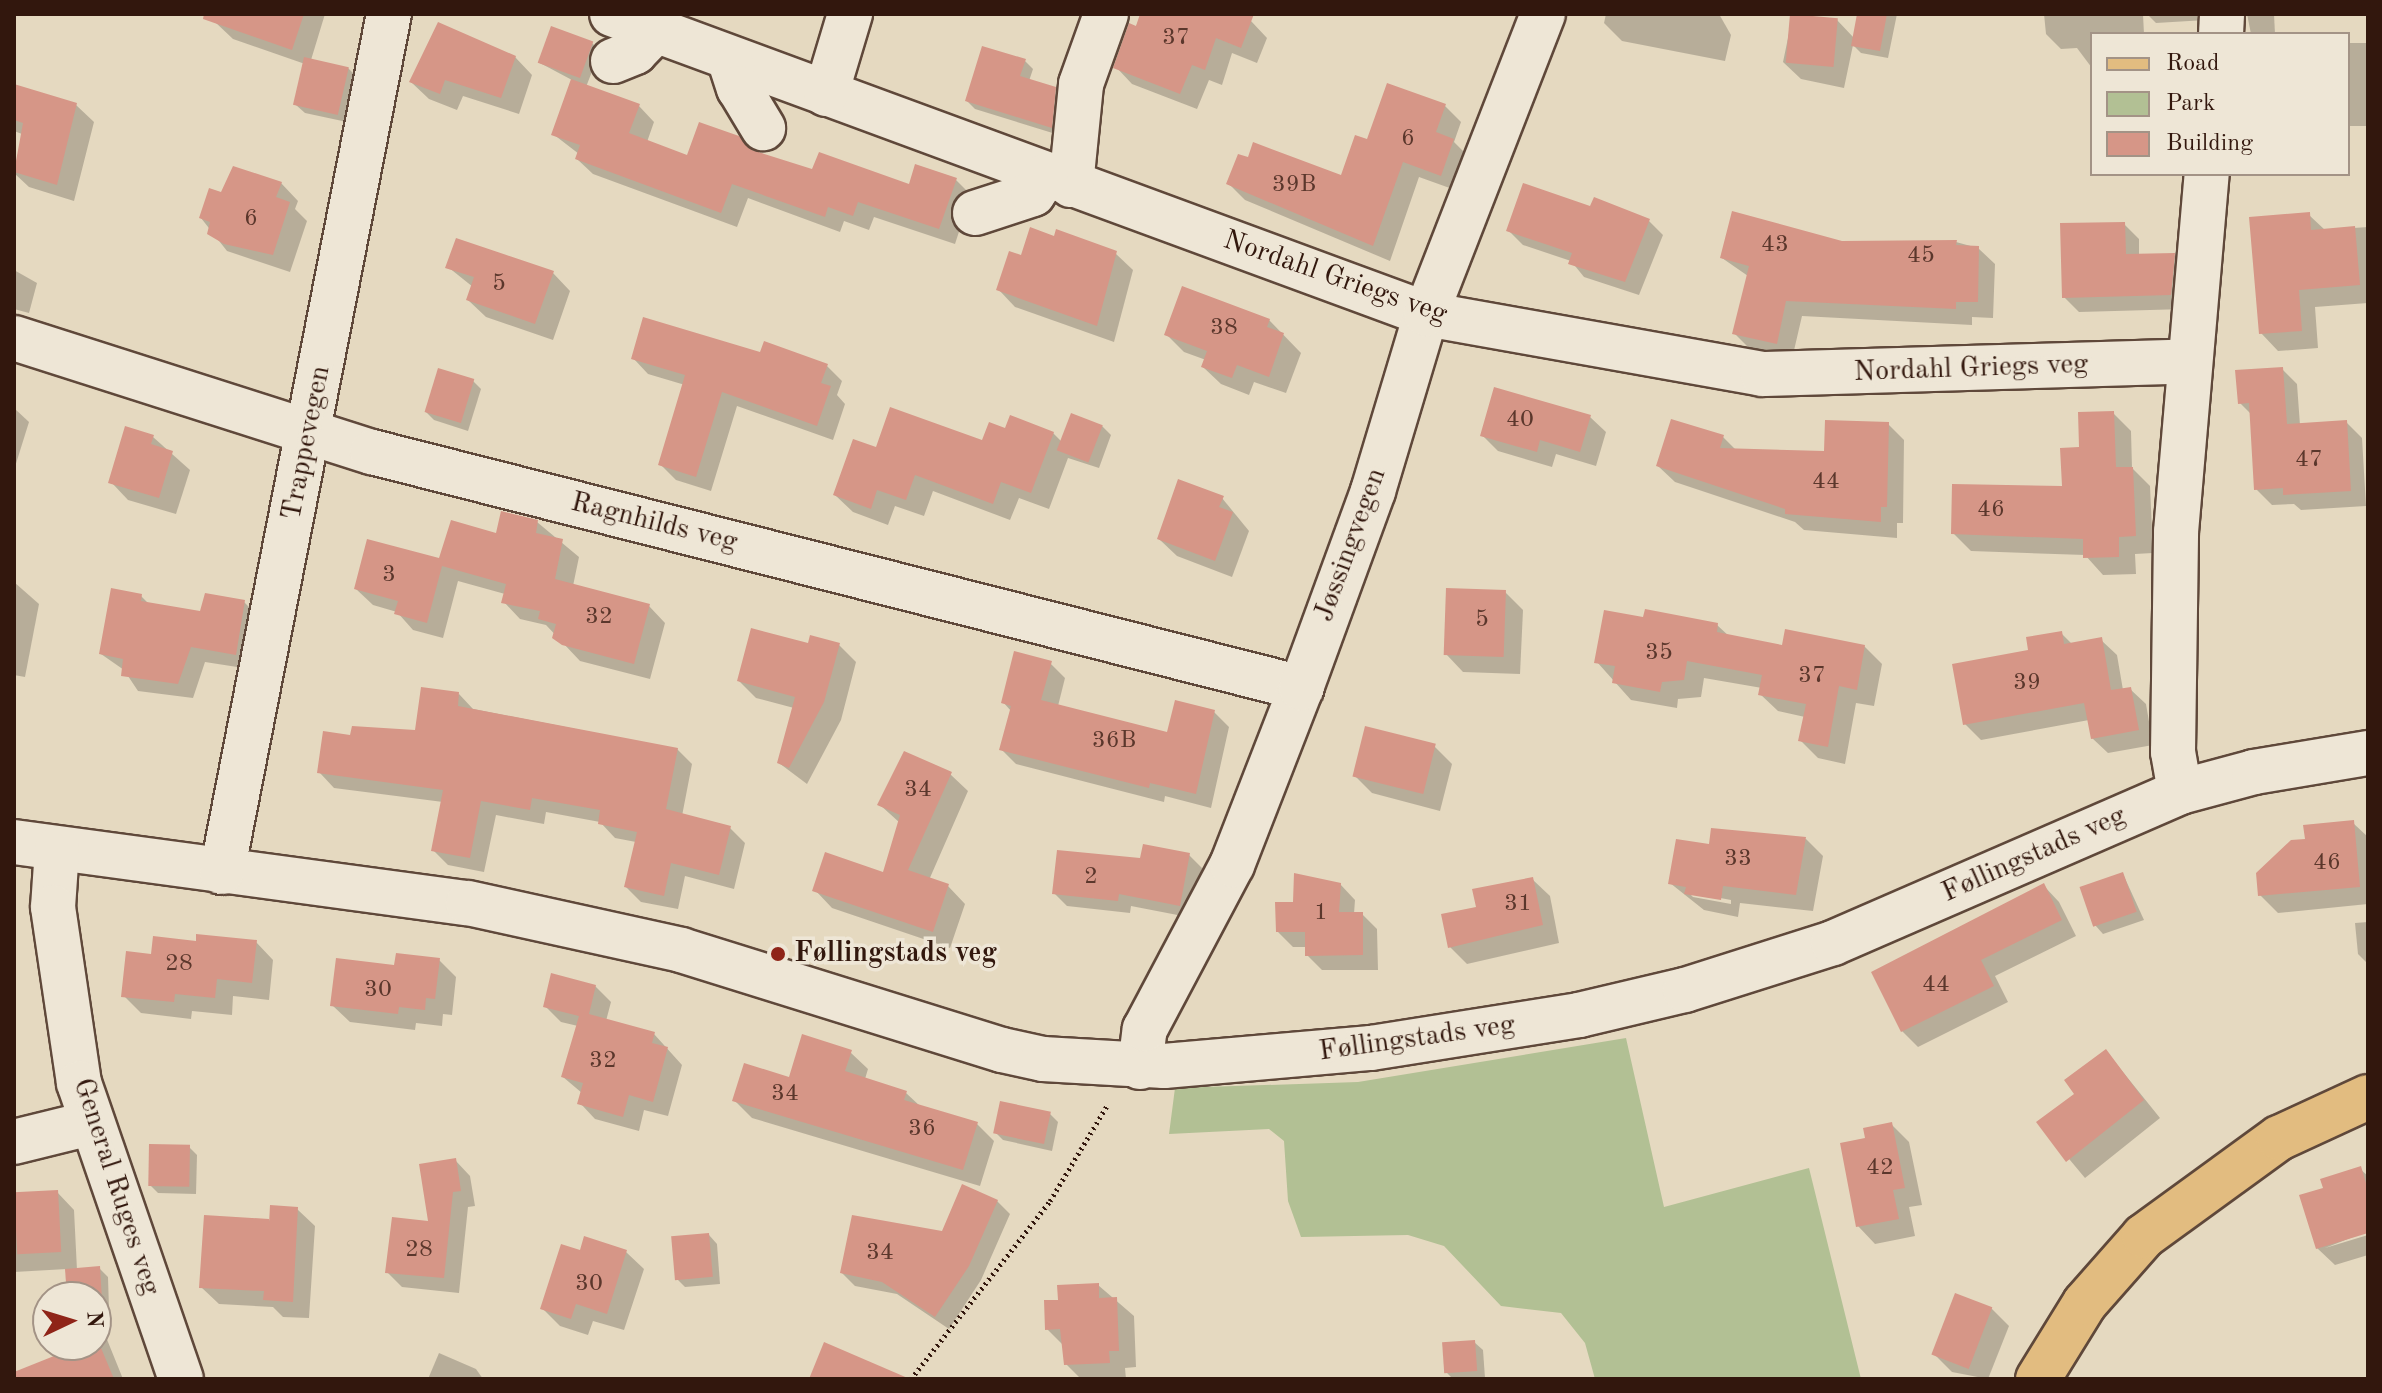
<!DOCTYPE html>
<html>
<head>
<meta charset="utf-8">
<style>
	body { margin:0 }
	#map { position:relative; width:2382px; height:1393px; overflow:hidden; background:#e5d9c0; font-family:"Old Standard TT",serif }
	div>[style] { position:absolute }
	[style*='--x'] { left:calc(var(--x)*1px); top:calc(var(--y)*1px); width:calc(var(--w)*1px); rotate:calc(var(--a)*1deg) }
	.green>* { inset:0; background:#b2c094 }
	.shadow>* { inset:0; background:#0003; transform-origin:0 0 }
	.building>* { inset:0; background:#d69687; transform-origin:0 0 }
	.path>* { height:5px; margin-top:-2.5px; transform-origin:0; background:repeating-linear-gradient(90deg,#32170d 0 2px,transparent 0 6px) }
	.roads { filter:drop-shadow(2px 0 #5f483a) drop-shadow(-2px 0 #5f483a) drop-shadow(0 2px #5f483a) drop-shadow(0 -2px #5f483a) }
	.minor>* { height:44px; margin:-22px; padding:0 22px; transform-origin:22px; border-radius:22px; background:#eee6d6 }
	.major>* { height:44px; margin:-22px; padding:0 22px; transform-origin:22px; border-radius:22px; background:#e2bc80 }
	.dots>* { width:22px; height:22px; translate:-50% -50%; box-sizing:border-box; border:4px solid #eee6d6; border-radius:50% }
	span { translate:-50% -50%; white-space:nowrap; text-align:center; line-height:1.15; -webkit-text-stroke:7px #eee6d6; paint-order:stroke }
	.number-label { font-size:24px; color:#5b372c }
	.number-label span { -webkit-text-stroke-width:0 }
	.street-label { font-size:28px; color:#32170d }
	.poi-label { font-size:28px; color:#32170d; font-weight:700 }
	.left { translate:0 -50%; text-align:left }
	.frame { position:absolute; inset:0; border:16px solid #32170d; pointer-events:none }
	.legend { position:absolute; left:2090px; top:32px; width:260px; height:144px; box-sizing:border-box; background:#eee6d6; border:2px solid #a39386; margin:0; padding:10px 14px; list-style:none; font-size:24px; color:#32170d }
	.legend li { display:flex; align-items:center; gap:16px; height:40px }
	.legend b { width:40px; border:2px solid #a39386 }
	.north { position:absolute; left:32px; top:1281px; width:80px; height:80px; box-sizing:border-box; background:#eee6d6; border:2px solid #a39386; border-radius:50%; rotate:86deg; font-size:22px; font-weight:700; line-height:32px; text-align:center; color:#32170d }
	.north::after { content:''; display:block; margin:auto; width:28px; height:36px; background:#8f2418; clip-path:polygon(50% 0,100% 100%,50% 72%,0 100%) }
</style>
</head>
<body>
<div id="map">
	<div class="green">
		<div style="clip-path:polygon(1626px 1038px,1664px 1207px,1809px 1168px,1861px 1379px,1595px 1379px,1585px 1343px,1561px 1313px,1501px 1306px,1444px 1246px,1408px 1235px,1301px 1237px,1288px 1201px,1284px 1141px,1269px 1129px,1169px 1134px,1175px 1088px,1358px 1082px)"></div>
	</div>
	<div class="shadow">
		<div style="clip-path:polygon(218px 14px,325px 14px,311px 60px,348px 68px,357px 77px,347px 122px,305px 113px,296px 105px,305px 64px,233px 39px,215px 22px)"></div>
		<div style="clip-path:polygon(1142px 14px,1233px 14px,1251px 21px,1267px 38px,1257px 63px,1232px 53px,1222px 85px,1209px 80px,1197px 109px,1132px 84px,1116px 67px)"></div>
		<div style="clip-path:polygon(1606px 14px,1719px 14px,1731px 35px,1725px 61px,1622px 41px,1604px 23px)"></div>
		<div style="clip-path:polygon(1793px 14px,1837px 20px,1854px 38px,1859px 14px,1897px 14px,1888px 58px,1861px 53px,1853px 45px,1844px 88px,1801px 79px,1783px 62px)"></div>
		<div style="clip-path:polygon(2044px 14px,2143px 14px,2144px 34px,2092px 34px,2092px 68px,2077px 48px,2061px 49px,2046px 34px)"></div>
		<div style="clip-path:polygon(2147px 14px,2209px 14px,2206px 20px,2156px 23px)"></div>
		<div style="clip-path:polygon(2247px 14px,2274px 14px,2275px 34px,2251px 34px)"></div>
		<div style="clip-path:polygon(592px 43px,600px 51px,586px 87px,639px 106px,654px 122px,647px 142px,688px 157px,752px 152px,814px 171px,910px 187px,955px 179px,971px 195px,955px 244px,874px 217px,869px 230px,844px 221px,840px 232px,748px 198px,737px 227px,593px 174px,577px 159px,579px 154px,553px 134px,572px 80px,540px 63px)"></div>
		<div style="left:2368px;top:43px;width:83px;height:20px;rotate:90deg"></div>
		<div style="clip-path:polygon(515px 57px,532px 75px,519px 114px,463px 96px,457px 110px,429px 99px,411px 82px)"></div>
		<div style="clip-path:polygon(1025px 61px,1033px 69px,1029px 81px,1055px 88px,1063px 97px,1059px 135px,975px 109px,967px 101px)"></div>
		<div style="clip-path:polygon(14px 86px,76px 105px,94px 122px,74px 201px,29px 187px,14px 173px,22px 134px,14px 131px)"></div>
		<div style="clip-path:polygon(1445px 106px,1461px 122px,1454px 142px,1469px 157px,1458px 191px,1419px 177px,1390px 261px,1245px 200px,1229px 184px,1342px 178px,1368px 142px)"></div>
		<div style="clip-path:polygon(281px 183px,298px 201px,295px 209px,307px 221px,290px 272px,227px 251px,201px 218px,222px 194px)"></div>
		<div style="clip-path:polygon(1592px 208px,1649px 221px,1663px 235px,1639px 295px,1584px 277px,1571px 261px,1523px 245px,1509px 231px)"></div>
		<div style="clip-path:polygon(2309px 215px,2325px 230px,2368px 227px,2368px 303px,2315px 307px,2318px 348px,2278px 351px,2261px 333px)"></div>
		<div style="clip-path:polygon(2124px 224px,2139px 239px,2139px 256px,2174px 255px,2189px 270px,2186px 309px,2079px 312px,2064px 297px)"></div>
		<div style="clip-path:polygon(1055px 238px,1115px 253px,1133px 270px,1114px 342px,1015px 307px,998px 289px,1022px 258px)"></div>
		<div style="clip-path:polygon(1956px 242px,1978px 248px,1995px 264px,1993px 318px,1972px 317px,1972px 325px,1802px 316px,1792px 359px,1751px 350px,1734px 333px,1748px 276px,1722px 258px,1842px 243px)"></div>
		<div style="clip-path:polygon(448px 267px,553px 273px,570px 291px,553px 340px,486px 317px,468px 300px,473px 287px)"></div>
		<div style="clip-path:polygon(14px 270px,37px 283px,29px 313px,14px 309px)"></div>
		<div style="clip-path:polygon(1269px 320px,1301px 353px,1286px 393px,1254px 382px,1249px 395px,1221px 384px,1203px 367px,1206px 360px,1184px 352px,1166px 334px)"></div>
		<div style="clip-path:polygon(761px 355px,827px 366px,842px 381px,837px 395px,845px 404px,833px 440px,737px 406px,711px 491px,676px 480px,661px 465px,685px 385px,648px 374px,633px 358px)"></div>
		<div style="clip-path:polygon(2282px 369px,2297px 384px,2300px 425px,2346px 422px,2362px 438px,2366px 506px,2301px 510px,2294px 504px,2272px 505px,2256px 489px,2252px 415px,2240px 403px)"></div>
		<div style="clip-path:polygon(473px 381px,481px 389px,468px 431px,434px 420px,426px 412px)"></div>
		<div style="clip-path:polygon(14px 408px,29px 422px,14px 470px)"></div>
		<div style="clip-path:polygon(2113px 413px,2131px 431px,2132px 468px,2150px 486px,2153px 553px,2135px 554px,2136px 574px,2103px 575px,2085px 555px,1971px 551px,1953px 533px,2064px 488px,2081px 449px)"></div>
		<div style="clip-path:polygon(1590px 417px,1606px 432px,1596px 466px,1556px 454px,1552px 467px,1498px 451px,1483px 436px)"></div>
		<div style="clip-path:polygon(1888px 424px,1904px 440px,1903px 523px,1897px 523px,1897px 538px,1804px 530px,1795px 522px,1675px 482px,1658px 466px,1723px 437px,1736px 450px,1826px 453px)"></div>
		<div style="clip-path:polygon(1102px 426px,1111px 435px,1099px 468px,1068px 458px,1049px 509px,1019px 498px,1010px 520px,933px 491px,924px 516px,895px 506px,888px 525px,853px 512px,835px 495px,877px 449px,983px 442px,1006px 431px,1053px 433px,1062px 442px)"></div>
		<div style="clip-path:polygon(153px 437px,190px 470px,176px 514px,128px 500px,111px 482px)"></div>
		<div style="clip-path:polygon(1222px 498px,1249px 531px,1232px 577px,1177px 556px,1159px 539px)"></div>
		<div style="clip-path:polygon(537px 522px,579px 557px,573px 586px,649px 606px,665px 623px,650px 679px,580px 661px,546px 625px,520px 619px,504px 602px,505px 594px,458px 581px,443px 638px,413px 630px,397px 612px,373px 605px,356px 589px)"></div>
		<div style="clip-path:polygon(14px 582px,39px 604px,25px 677px,14px 675px)"></div>
		<div style="clip-path:polygon(1505px 592px,1523px 610px,1520px 674px,1463px 672px,1446px 654px)"></div>
		<div style="clip-path:polygon(141px 596px,150px 605px,202px 614px,244px 602px,259px 617px,250px 669px,205px 662px,193px 698px,138px 691px,124px 670px,101px 654px)"></div>
		<div style="clip-path:polygon(1645px 619px,1717px 625px,1730px 637px,1784px 648px,1864px 646px,1882px 664px,1874px 706px,1856px 703px,1845px 764px,1818px 758px,1801px 741px,1805px 717px,1778px 711px,1760px 694px,1762px 688px,1704px 678px,1701px 697px,1678px 699px,1677px 708px,1631px 700px,1597px 662px)"></div>
		<div style="clip-path:polygon(2061px 633px,2073px 645px,2101px 640px,2117px 655px,2123px 690px,2130px 689px,2146px 704px,2153px 745px,2108px 753px,2092px 738px,2089px 720px,1981px 740px,1965px 724px,2031px 651px)"></div>
		<div style="clip-path:polygon(839px 645px,856px 662px,841px 720px,807px 784px,779px 763px,794px 708px,756px 698px,739px 681px,809px 646px)"></div>
		<div style="clip-path:polygon(1050px 663px,1065px 678px,1058px 706px,1169px 735px,1214px 712px,1229px 727px,1211px 808px,1165px 796px,1164px 802px,1016px 764px,1001px 749px,1011px 711px,1003px 702px)"></div>
		<div style="clip-path:polygon(459px 694px,473px 709px,677px 749px,692px 764px,682px 816px,730px 828px,745px 843px,734px 889px,685px 876px,678px 909px,641px 902px,626px 887px,636px 842px,615px 838px,600px 822px,546px 812px,544px 824px,496px 815px,484px 872px,448px 865px,433px 850px,443px 802px,334px 788px,320px 773px,352px 737px,417px 732px)"></div>
		<div style="clip-path:polygon(1434px 746px,1452px 764px,1440px 811px,1372px 793px,1355px 776px)"></div>
		<div style="clip-path:polygon(950px 774px,968px 791px,929px 880px,948px 886px,965px 904px,950px 948px,832px 908px,815px 890px,885px 874px,900px 823px,879px 804px)"></div>
		<div style="clip-path:polygon(2353px 823px,2368px 837px,2368px 904px,2278px 913px,2260px 895px,2307px 841px)"></div>
		<div style="clip-path:polygon(evenodd,1806px 839px,1823px 856px,1813px 911px,1740px 903px,1738px 917px,1704px 910px,1670px 883px,1710px 847px,1806px 839px,1688px 892px,1731px 900px,1731px 904px,1693px 897px,1688px 892px)"></div>
		<div style="clip-path:polygon(1189px 855px,1202px 868px,1193px 918px,1131px 906px,1130px 913px,1067px 906px,1054px 893px,1142px 861px)"></div>
		<div style="clip-path:polygon(2123px 874px,2144px 920px,2103px 934px,2095px 925px)"></div>
		<div style="clip-path:polygon(1532px 879px,1550px 896px,1559px 943px,1467px 964px,1450px 947px,1478px 909px)"></div>
		<div style="clip-path:polygon(1340px 884px,1355px 900px,1354px 914px,1362px 914px,1377px 929px,1378px 970px,1322px 970px,1307px 955px,1307px 947px,1293px 947px,1278px 932px)"></div>
		<div style="clip-path:polygon(2044px 886px,2059px 902px,2076px 936px,1995px 976px,2008px 1002px,1918px 1047px,1902px 1031px)"></div>
		<div style="clip-path:polygon(2368px 922px,2368px 962px,2366px 962px,2358px 954px,2355px 923px)"></div>
		<div style="clip-path:polygon(256px 942px,273px 960px,269px 1000px,233px 996px,232px 1015px,192px 1011px,191px 1019px,141px 1013px,124px 996px,153px 956px,197px 943px)"></div>
		<div style="clip-path:polygon(439px 960px,456px 977px,452px 1015px,443px 1014px,442px 1026px,416px 1023px,415px 1030px,350px 1022px,332px 1005px,396px 967px)"></div>
		<div style="clip-path:polygon(595px 986px,611px 1002px,606px 1021px,654px 1034px,682px 1065px,668px 1116px,644px 1110px,639px 1131px,595px 1119px,580px 1103px,582px 1093px,563px 1077px,578px 1026px,561px 1022px,545px 1006px)"></div>
		<div style="clip-path:polygon(2106px 1051px,2160px 1118px,2085px 1178px,2039px 1123px,2077px 1094px)"></div>
		<div style="clip-path:polygon(850px 1052px,868px 1069px,865px 1079px,906px 1093px,920px 1106px,977px 1124px,994px 1141px,980px 1186px,752px 1118px,734px 1100px)"></div>
		<div style="clip-path:polygon(1050px 1114px,1058px 1122px,1052px 1151px,1003px 1140px,995px 1132px)"></div>
		<div style="clip-path:polygon(1891px 1124px,1909px 1142px,1922px 1205px,1909px 1207px,1915px 1236px,1875px 1244px,1858px 1226px,1867px 1140px)"></div>
		<div style="clip-path:polygon(189px 1147px,197px 1155px,196px 1194px,158px 1193px,150px 1185px)"></div>
		<div style="clip-path:polygon(455px 1160px,470px 1176px,475px 1206px,468px 1207px,459px 1293px,402px 1287px,387px 1272px,430px 1223px)"></div>
		<div style="clip-path:polygon(2360px 1169px,2368px 1176px,2368px 1231px,2325px 1248px,2368px 1235px,2368px 1255px,2335px 1265px,2317px 1248px,2326px 1189px)"></div>
		<div style="clip-path:polygon(57px 1192px,74px 1210px,77px 1270px,99px 1268px,108px 1277px,109px 1309px,96px 1310px,96px 1297px,67px 1269px,14px 1272px,14px 1195px)"></div>
		<div style="clip-path:polygon(997px 1201px,1010px 1214px,981px 1280px,949px 1329px,897px 1294px,855px 1286px,842px 1273px,943px 1233px)"></div>
		<div style="clip-path:polygon(297px 1209px,315px 1226px,309px 1318px,283px 1317px,273px 1307px,219px 1304px,201px 1287px,268px 1221px)"></div>
		<div style="clip-path:polygon(709px 1235px,717px 1244px,720px 1284px,685px 1287px,677px 1279px)"></div>
		<div style="clip-path:polygon(626px 1252px,644px 1269px,624px 1330px,593px 1321px,588px 1335px,560px 1326px,543px 1309px,581px 1253px)"></div>
		<div style="clip-path:polygon(1098px 1285px,1134px 1316px,1136px 1367px,1125px 1368px,1126px 1379px,1081px 1379px,1066px 1364px,1064px 1346px,1047px 1329px)"></div>
		<div style="clip-path:polygon(1991px 1308px,2009px 1326px,1988px 1379px,1952px 1372px,1934px 1354px)"></div>
		<div style="clip-path:polygon(96px 1328px,106px 1337px,123px 1379px,40px 1379px,61px 1355px,57px 1345px,96px 1345px)"></div>
		<div style="clip-path:polygon(1474px 1342px,1483px 1350px,1485px 1378px,1453px 1379px,1446px 1372px)"></div>
		<div style="clip-path:polygon(439px 1353px,476px 1369px,483px 1379px,428px 1379px)"></div>
	</div>
	<div class="building">
		<div style="clip-path:polygon(204px 14px,304px 14px,292px 50px,203px 19px)"></div>
		<div style="clip-path:polygon(1140px 14px,1254px 14px,1241px 48px,1216px 38px,1205px 70px,1192px 65px,1180px 94px,1113px 68px,1129px 23px,1136px 26px)"></div>
		<div style="left:1790px;top:14px;width:48px;height:49px;rotate:5deg"></div>
		<div style="clip-path:polygon(1857px 14px,1887px 14px,1880px 51px,1851px 46px)"></div>
		<div style="clip-path:polygon(438px 22px,516px 56px,501px 98px,445px 80px,440px 94px,409px 82px)"></div>
		<div style="left:551px;top:26px;width:45px;height:39px;rotate:20deg"></div>
		<div style="clip-path:polygon(982px 46px,1026px 59px,1020px 76px,1056px 87px,1052px 128px,965px 101px)"></div>
		<div style="left:304px;top:57px;width:46px;height:49px;rotate:13deg"></div>
		<div style="clip-path:polygon(571px 79px,640px 104px,629px 133px,687px 155px,699px 122px,739px 136px,752px 150px,812px 169px,819px 152px,909px 184px,915px 164px,957px 178px,939px 229px,858px 202px,853px 216px,828px 207px,825px 217px,732px 184px,721px 213px,575px 159px,580px 145px,551px 135px)"></div>
		<div style="clip-path:polygon(1387px 83px,1446px 104px,1436px 132px,1454px 139px,1441px 176px,1403px 162px,1373px 246px,1226px 184px,1238px 154px,1248px 157px,1253px 142px,1341px 175px,1355px 135px,1367px 139px)"></div>
		<div style="clip-path:polygon(14px 84px,77px 103px,57px 185px,14px 172px,23px 123px,14px 120px)"></div>
		<div style="clip-path:polygon(233px 166px,282px 182px,276px 197px,290px 202px,273px 255px,224px 244px,207px 234px,210px 222px,199px 218px,209px 188px,221px 192px)"></div>
		<div style="clip-path:polygon(1523px 183px,1590px 206px,1594px 197px,1650px 219px,1625px 282px,1568px 264px,1572px 253px,1506px 231px)"></div>
		<div style="clip-path:polygon(1732px 211px,1842px 241px,1957px 240px,1956px 245px,1979px 246px,1978px 302px,1956px 302px,1956px 309px,1786px 301px,1777px 344px,1732px 334px,1749px 266px,1720px 258px)"></div>
		<div style="clip-path:polygon(2310px 212px,2311px 230px,2355px 226px,2360px 285px,2299px 290px,2302px 331px,2259px 334px,2249px 217px)"></div>
		<div style="clip-path:polygon(2125px 222px,2126px 254px,2175px 253px,2171px 295px,2062px 298px,2060px 223px)"></div>
		<div style="clip-path:polygon(1030px 227px,1054px 236px,1056px 229px,1117px 251px,1097px 326px,996px 290px,1009px 251px,1021px 255px)"></div>
		<div style="clip-path:polygon(456px 238px,554px 271px,535px 324px,466px 300px,474px 277px,445px 268px)"></div>
		<div style="clip-path:polygon(1182px 286px,1270px 319px,1267px 327px,1284px 333px,1269px 377px,1237px 365px,1232px 378px,1201px 367px,1207px 351px,1164px 335px)"></div>
		<div style="clip-path:polygon(643px 317px,760px 352px,764px 341px,828px 364px,821px 383px,831px 386px,817px 426px,722px 392px,696px 477px,658px 465px,685px 375px,631px 359px)"></div>
		<div style="clip-path:polygon(2283px 367px,2287px 424px,2347px 420px,2351px 491px,2283px 495px,2283px 488px,2254px 490px,2249px 403px,2238px 404px,2235px 370px)"></div>
		<div style="left:438px;top:368px;width:38px;height:46px;rotate:17deg"></div>
		<div style="clip-path:polygon(1494px 387px,1591px 415px,1580px 452px,1540px 440px,1537px 452px,1480px 436px)"></div>
		<div style="clip-path:polygon(890px 407px,982px 440px,989px 422px,1005px 428px,1010px 415px,1054px 432px,1031px 493px,1001px 482px,993px 504px,915px 475px,906px 500px,877px 490px,871px 509px,833px 495px,853px 439px,876px 447px)"></div>
		<div style="clip-path:polygon(2114px 411px,2116px 467px,2133px 467px,2136px 536px,2119px 537px,2119px 557px,2083px 558px,2083px 539px,1951px 534px,1952px 484px,2062px 486px,2060px 448px,2079px 447px,2078px 412px)"></div>
		<div style="left:1071px;top:413px;width:34px;height:40px;rotate:21deg"></div>
		<div style="clip-path:polygon(1671px 419px,1724px 435px,1720px 448px,1824px 451px,1825px 420px,1889px 422px,1887px 507px,1881px 507px,1881px 522px,1785px 514px,1785px 509px,1656px 466px)"></div>
		<div style="clip-path:polygon(125px 426px,154px 435px,151px 444px,173px 451px,159px 498px,108px 483px)"></div>
		<div style="clip-path:polygon(1178px 479px,1224px 496px,1219px 507px,1233px 512px,1215px 561px,1157px 539px)"></div>
		<div style="clip-path:polygon(501px 511px,538px 520px,536px 533px,563px 539px,555px 579px,650px 604px,634px 664px,562px 645px,552px 638px,556px 624px,538px 619px,540px 611px,501px 603px,506px 584px,442px 566px,427px 623px,394px 614px,398px 601px,354px 589px,367px 539px,439px 558px,451px 520px,496px 533px)"></div>
		<div style="clip-path:polygon(111px 588px,142px 594px,141px 601px,200px 611px,205px 593px,245px 600px,236px 655px,191px 647px,178px 684px,121px 676px,123px 659px,99px 654px)"></div>
		<div style="left:1446px;top:588px;width:60px;height:67px;rotate:2deg"></div>
		<div style="clip-path:polygon(1645px 609px,1718px 623px,1717px 632px,1782px 645px,1785px 629px,1865px 645px,1857px 690px,1839px 686px,1828px 747px,1798px 741px,1806px 704px,1758px 695px,1762px 675px,1687px 661px,1684px 680px,1662px 682px,1660px 692px,1612px 683px,1615px 666px,1594px 663px,1604px 610px,1643px 617px)"></div>
		<div style="clip-path:polygon(751px 628px,808px 643px,810px 635px,840px 643px,824px 702px,789px 768px,777px 763px,795px 697px,737px 681px)"></div>
		<div style="clip-path:polygon(2062px 631px,2064px 644px,2102px 637px,2111px 690px,2131px 687px,2139px 730px,2091px 739px,2084px 703px,1963px 725px,1952px 664px,2028px 650px,2026px 637px)"></div>
		<div style="clip-path:polygon(1014px 651px,1052px 661px,1041px 700px,1167px 732px,1175px 700px,1215px 710px,1196px 794px,1150px 783px,1149px 788px,999px 750px,1011px 706px,1001px 703px)"></div>
		<div style="clip-path:polygon(421px 687px,459px 692px,458px 706px,678px 748px,666px 809px,731px 826px,719px 875px,671px 863px,664px 896px,624px 887px,637px 832px,598px 824px,600px 810px,532px 798px,530px 810px,481px 801px,470px 858px,431px 851px,443px 790px,317px 773px,323px 731px,350px 735px,352px 726px,415px 730px)"></div>
		<div style="left:1365px;top:726px;width:73px;height:52px;rotate:14deg"></div>
		<div style="clip-path:polygon(904px 751px,952px 772px,908px 870px,949px 884px,933px 932px,812px 891px,825px 852px,883px 872px,900px 815px,877px 805px)"></div>
		<div style="clip-path:polygon(2354px 820px,2360px 887px,2258px 896px,2256px 873px,2291px 840px,2305px 839px,2303px 825px)"></div>
		<div style="clip-path:polygon(1711px 828px,1806px 837px,1796px 895px,1723px 886px,1721px 900px,1684px 894px,1686px 887px,1668px 884px,1676px 839px,1709px 844px)"></div>
		<div style="clip-path:polygon(1143px 844px,1190px 853px,1180px 906px,1119px 894px,1118px 901px,1052px 894px,1057px 850px,1140px 858px)"></div>
		<div style="left:2123px;top:872px;width:42px;height:46px;rotate:71deg"></div>
		<div style="clip-path:polygon(1294px 873px,1341px 883px,1339px 912px,1363px 912px,1363px 955px,1305px 956px,1305px 932px,1276px 932px,1275px 902px,1293px 902px)"></div>
		<div style="clip-path:polygon(1533px 877px,1543px 925px,1448px 948px,1441px 914px,1476px 907px,1472px 889px)"></div>
		<div style="clip-path:polygon(2044px 883px,2062px 920px,1981px 960px,1994px 986px,1901px 1032px,1871px 972px)"></div>
		<div style="clip-path:polygon(196px 934px,257px 940px,252px 983px,217px 979px,215px 998px,175px 994px,174px 1002px,121px 997px,126px 951px,151px 954px,153px 936px,196px 941px)"></div>
		<div style="clip-path:polygon(396px 953px,440px 958px,435px 999px,426px 998px,425px 1010px,399px 1007px,398px 1014px,330px 1006px,336px 958px,394px 965px)"></div>
		<div style="clip-path:polygon(551px 973px,596px 985px,589px 1014px,655px 1032px,652px 1043px,668px 1047px,653px 1102px,629px 1095px,623px 1117px,577px 1104px,583px 1083px,561px 1077px,579px 1016px,543px 1007px)"></div>
		<div style="clip-path:polygon(802px 1034px,852px 1050px,845px 1071px,907px 1091px,904px 1100px,978px 1122px,963px 1170px,732px 1101px,744px 1063px,789px 1077px)"></div>
		<div style="clip-path:polygon(2106px 1049px,2144px 1100px,2066px 1162px,2036px 1122px,2074px 1094px,2064px 1080px)"></div>
		<div style="left:1000px;top:1101px;width:52px;height:33px;rotate:12deg"></div>
		<div style="clip-path:polygon(1892px 1122px,1905px 1188px,1893px 1190px,1899px 1219px,1856px 1227px,1840px 1143px,1865px 1138px,1863px 1128px)"></div>
		<div style="left:149px;top:1144px;width:41px;height:42px;rotate:1deg"></div>
		<div style="clip-path:polygon(456px 1158px,461px 1191px,453px 1192px,444px 1278px,385px 1273px,392px 1217px,428px 1221px,419px 1164px)"></div>
		<div style="clip-path:polygon(2361px 1166px,2368px 1190px,2368px 1233px,2316px 1249px,2299px 1195px,2323px 1188px,2320px 1179px)"></div>
		<div style="clip-path:polygon(962px 1184px,998px 1200px,969px 1266px,935px 1317px,882px 1282px,840px 1273px,852px 1215px,942px 1231px)"></div>
		<div style="left:58px;top:1190px;width:62px;height:44px;rotate:87deg"></div>
		<div style="clip-path:polygon(270px 1205px,298px 1207px,293px 1302px,263px 1300px,264px 1291px,199px 1288px,204px 1215px,269px 1219px,269px 1224px)"></div>
		<div style="left:709px;top:1233px;width:44px;height:38px;rotate:85deg"></div>
		<div style="clip-path:polygon(584px 1236px,627px 1250px,607px 1314px,576px 1304px,571px 1319px,540px 1309px,561px 1244px,580px 1250px)"></div>
		<div style="clip-path:polygon(100px 1266px,102px 1301px,67px 1297px,65px 1269px)"></div>
		<div style="clip-path:polygon(1099px 1283px,1099px 1298px,1117px 1297px,1119px 1351px,1109px 1351px,1110px 1363px,1064px 1365px,1060px 1329px,1045px 1330px,1044px 1300px,1058px 1300px,1057px 1285px)"></div>
		<div style="left:1955px;top:1293px;width:40px;height:66px;rotate:21deg"></div>
		<div style="clip-path:polygon(96px 1336px,114px 1379px,14px 1379px,14px 1372px,59px 1354px,55px 1345px,96px 1345px)"></div>
		<div style="left:1475px;top:1340px;width:31px;height:33px;rotate:86deg"></div>
		<div style="clip-path:polygon(824px 1342px,910px 1379px,809px 1379px)"></div>
	</div>
	<div class="path">
		<div style="--x:911;--y:1379;--w:226;--a:-52"></div>
		<div style="--x:1050;--y:1201;--w:113;--a:-59.1"></div>
	</div>
	<div class="roads">
		<div class="minor">
			<div style="--x:612;--y:14;--w:868;--a:20.23"></div>
			<div style="--x:1426;--y:314;--w:341;--a:10.1"></div>
			<div style="--x:1762;--y:374;--w:427;--a:-1.7"></div>
			<div style="--x:2221;--y:34;--w:20;--a:-87"></div>
			<div style="--x:729;--y:58;--w:32;--a:72"></div>
			<div style="--x:739;--y:88;--w:47;--a:59"></div>
			<div style="--x:613;--y:61;--w:24;--a:-22"></div>
			<div style="--x:635;--y:52;--w:30;--a:-46"></div>
			<div style="--x:826;--y:94;--w:84;--a:-73.3"></div>
			<div style="--x:1071;--y:185;--w:101;--a:-84.3"></div>
			<div style="--x:1081;--y:84;--w:74;--a:-70.3"></div>
			<div style="--x:975;--y:213;--w:61;--a:-18.1"></div>
			<div style="--x:1033;--y:194;--w:22;--a:-56"></div>
			<div style="--x:14;--y:338;--w:376;--a:17.7"></div>
			<div style="--x:372;--y:452;--w:959;--a:14.25"></div>
			<div style="--x:2180;--y:792;--w:41;--a:-99.9"></div>
			<div style="--x:2173;--y:752;--w:220;--a:-89.2"></div>
			<div style="--x:2176;--y:532;--w:359;--a:-85.1"></div>
			<div style="--x:14;--y:842;--w:458;--a:7.7"></div>
			<div style="--x:468;--y:903;--w:218;--a:12.4"></div>
			<div style="--x:681;--y:950;--w:336;--a:17.3"></div>
			<div style="--x:1002;--y:1050;--w:42;--a:12.4"></div>
			<div style="--x:1043;--y:1059;--w:121;--a:3.3"></div>
			<div style="--x:1164;--y:1066;--w:208;--a:-5"></div>
			<div style="--x:1371;--y:1048;--w:211;--a:-9"></div>
			<div style="--x:1579;--y:1015;--w:109;--a:-13.3"></div>
			<div style="--x:1685;--y:990;--w:155;--a:-17.6"></div>
			<div style="--x:1833;--y:943;--w:378;--a:-23.5"></div>
			<div style="--x:2180;--y:792;--w:77;--a:-15.1"></div>
			<div style="--x:2254;--y:772;--w:116;--a:-9.5"></div>
			<div style="--x:57;--y:849;--w:58;--a:93.9"></div>
			<div style="--x:53;--y:907;--w:178;--a:81.6"></div>
			<div style="--x:79;--y:1083;--w:313;--a:71"></div>
			<div style="--x:222;--y:872;--w:874;--a:-78.99"></div>
			<div style="--x:1140;--y:1067;--w:38;--a:-83"></div>
			<div style="--x:1145;--y:1029;--w:186;--a:-62.1"></div>
			<div style="--x:1232;--y:865;--w:190;--a:-68.7"></div>
			<div style="--x:1301;--y:688;--w:210;--a:-69.9"></div>
			<div style="--x:1373;--y:491;--w:185;--a:-73.3"></div>
			<div style="--x:1426;--y:314;--w:322;--a:-68.7"></div>
			<div style="--x:14;--y:1142;--w:79;--a:-13.9"></div>
		</div>
		<div class="major">
			<div style="--x:2038;--y:1379;--w:89;--a:-58.3"></div>
			<div style="--x:2085;--y:1303;--w:89;--a:-48.6"></div>
			<div style="--x:2144;--y:1236;--w:167;--a:-36"></div>
			<div style="--x:2279;--y:1138;--w:98;--a:-24.7"></div>
		</div>
	</div>
	<div class="dots">
		<div style="left:778px;top:954px;background:#8f2418"></div>
	</div>
	<div class="number-label">
		<span style="left:1176px;top:39px">37</span>
		<span style="left:1408px;top:140px">6</span>
		<span style="left:1294px;top:186px">39B</span>
		<span style="left:251px;top:220px">6</span>
		<span style="left:1775px;top:246px">43</span>
		<span style="left:1921px;top:257px">45</span>
		<span style="left:499px;top:285px">5</span>
		<span style="left:1224px;top:329px">38</span>
		<span style="left:1520px;top:421px">40</span>
		<span style="left:2309px;top:461px">47</span>
		<span style="left:1826px;top:483px">44</span>
		<span style="left:1991px;top:511px">46</span>
		<span style="left:389px;top:576px">3</span>
		<span style="left:599px;top:618px">32</span>
		<span style="left:1482px;top:621px">5</span>
		<span style="left:1659px;top:654px">35</span>
		<span style="left:1812px;top:677px">37</span>
		<span style="left:2027px;top:684px">39</span>
		<span style="left:1114px;top:742px">36B</span>
		<span style="left:918px;top:791px">34</span>
		<span style="left:1738px;top:860px">33</span>
		<span style="left:2327px;top:864px">46</span>
		<span style="left:1091px;top:878px">2</span>
		<span style="left:1518px;top:905px">31</span>
		<span style="left:1321px;top:914px">1</span>
		<span style="left:179px;top:965px">28</span>
		<span style="left:1936px;top:986px">44</span>
		<span style="left:378px;top:991px">30</span>
		<span style="left:603px;top:1062px">32</span>
		<span style="left:785px;top:1095px">34</span>
		<span style="left:922px;top:1130px">36</span>
		<span style="left:1880px;top:1169px">42</span>
		<span style="left:419px;top:1251px">28</span>
		<span style="left:880px;top:1254px">34</span>
		<span style="left:589px;top:1285px">30</span>
	</div>
	<div class="street-label">
		<span style="left:1335px;top:278px;rotate:19deg">Nordahl Griegs veg</span>
		<span style="left:1971px;top:369px;rotate:-2deg">Nordahl Griegs veg</span>
		<span style="left:307px;top:443px;rotate:-79deg">Trappevegen</span>
		<span style="left:654px;top:523px;rotate:14deg">Ragnhilds veg</span>
		<span style="left:1351px;top:545px;rotate:-70deg">Jøssingvegen</span>
		<span style="left:2034px;top:855px;rotate:-24deg">Føllingstads veg</span>
		<span style="left:1417px;top:1039px;rotate:-8deg">Føllingstads veg</span>
		<span style="left:116px;top:1187px;rotate:72deg">General Ruges veg</span>
	</div>
	<div class="poi-label">
		<span class="left" style="left:794px;top:954px">Føllingstads veg</span>
	</div>
	<div class="frame"></div>
	<ul class="legend">
	<li><b style="height:10px;background:#e2bc80"></b>Road</li>
	<li><b style="height:22px;background:#b2c094"></b>Park</li>
	<li><b style="height:22px;background:#d69687"></b>Building</li>
	</ul>
	<div class="north">N</div>
</div>
</body>
</html>
